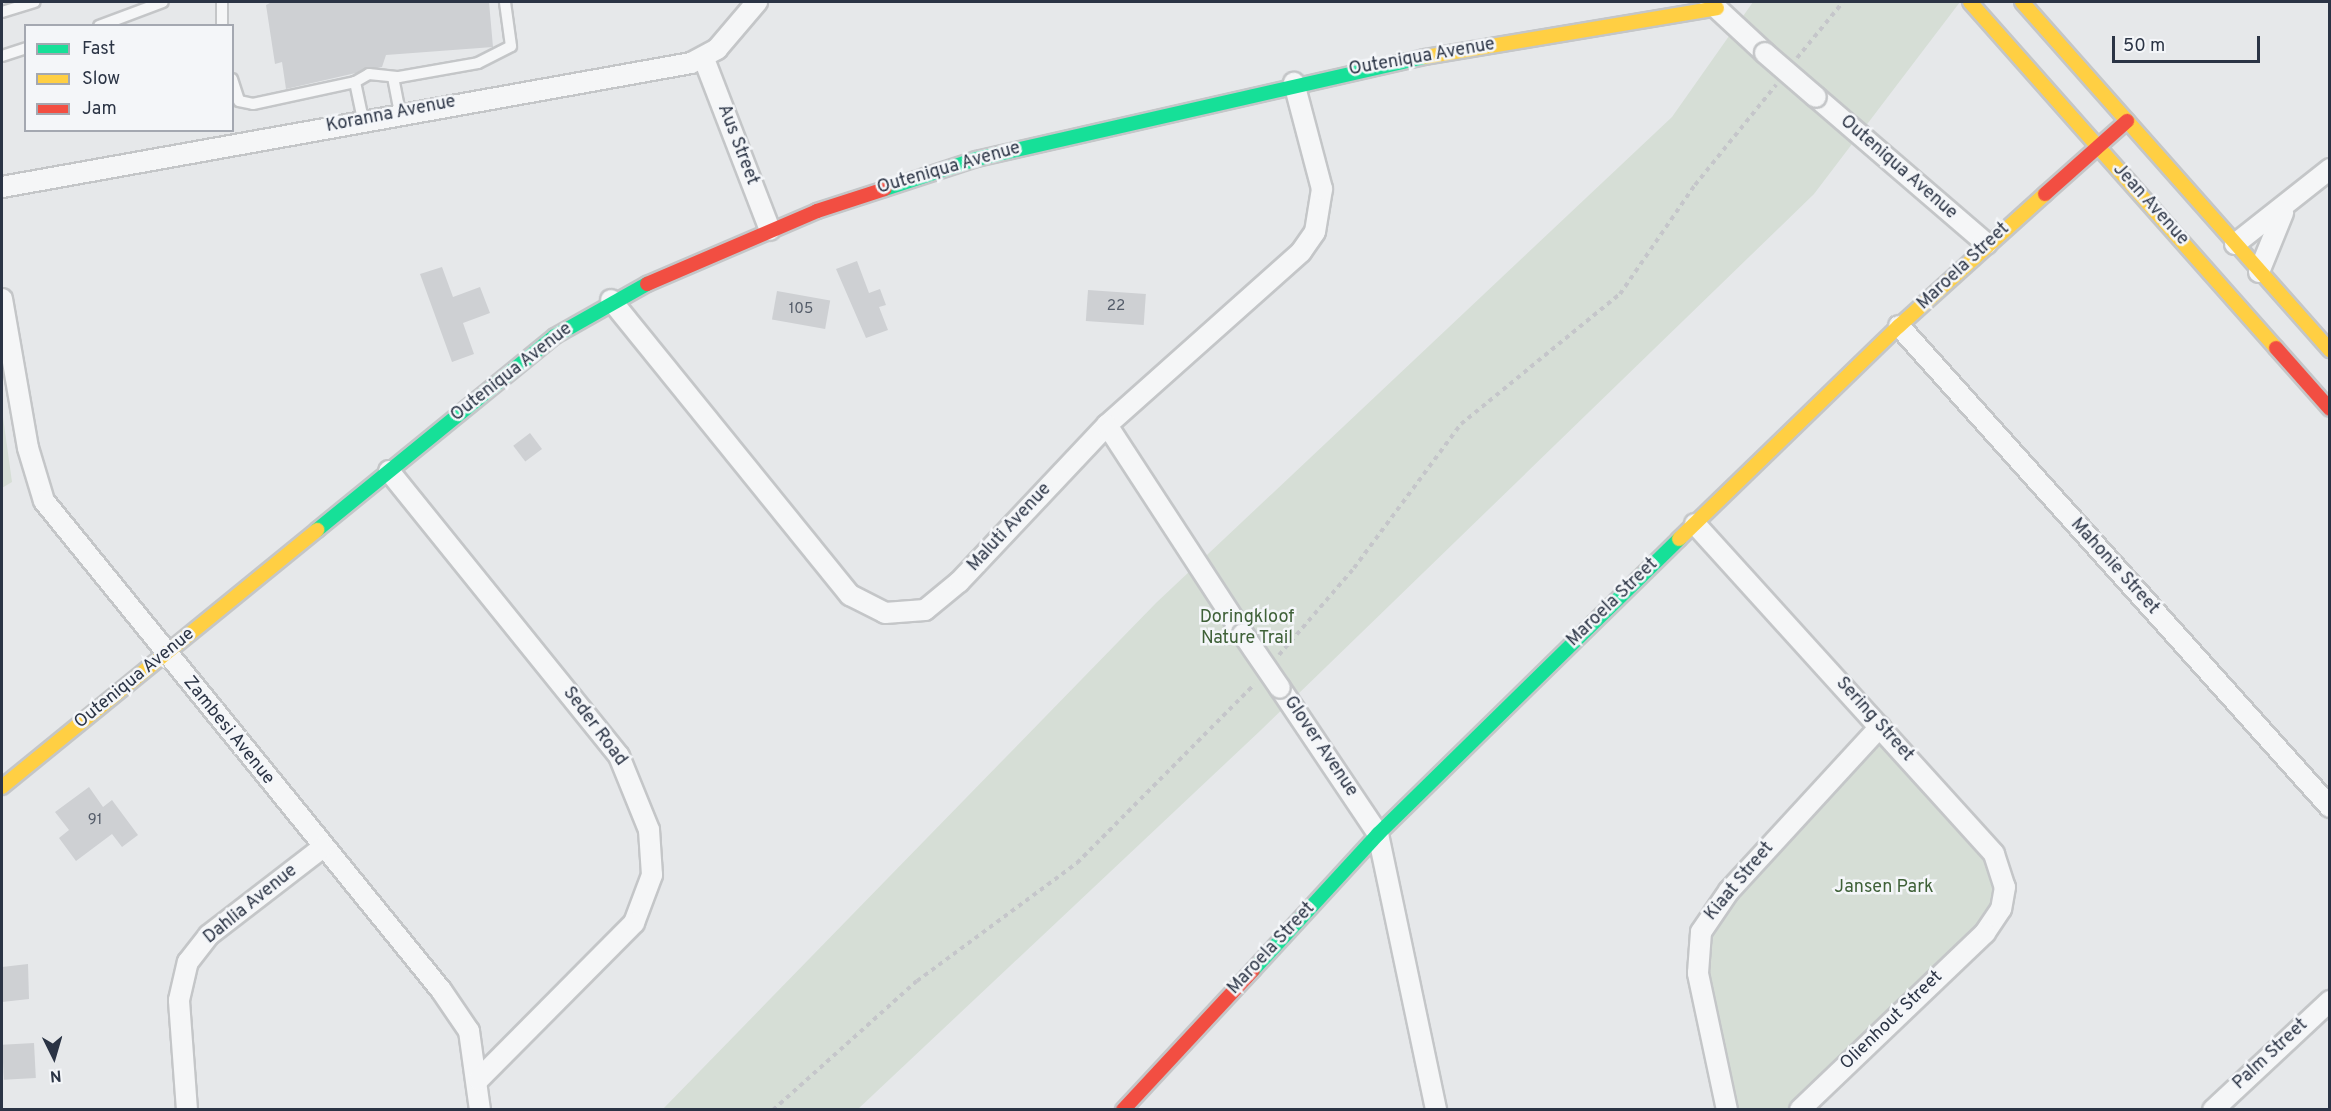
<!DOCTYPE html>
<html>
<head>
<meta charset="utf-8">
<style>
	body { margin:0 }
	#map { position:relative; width:2331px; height:1111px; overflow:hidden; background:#e6e8ea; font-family:Overpass,sans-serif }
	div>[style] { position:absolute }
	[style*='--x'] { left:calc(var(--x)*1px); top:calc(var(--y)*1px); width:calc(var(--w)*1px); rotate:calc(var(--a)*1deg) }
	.green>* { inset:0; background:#d6ded6 }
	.building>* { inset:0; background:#ced0d3; transform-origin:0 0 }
	.path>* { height:4px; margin-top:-2px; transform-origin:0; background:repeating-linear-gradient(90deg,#c5c6ca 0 4.5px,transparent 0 9px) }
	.roads { filter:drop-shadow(2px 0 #c4c6c8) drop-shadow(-2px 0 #c4c6c8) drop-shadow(0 2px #c4c6c8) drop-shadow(0 -2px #c4c6c8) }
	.lane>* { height:10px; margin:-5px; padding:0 5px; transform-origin:5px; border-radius:5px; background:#f5f6f7 }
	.street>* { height:20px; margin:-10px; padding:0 10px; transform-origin:10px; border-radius:10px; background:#f5f6f7 }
	.fast>* { height:14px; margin:-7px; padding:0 7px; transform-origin:7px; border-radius:7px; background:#16e098 }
	.slow>* { height:14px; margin:-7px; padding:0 7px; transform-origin:7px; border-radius:7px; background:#ffcf43 }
	.jam>* { height:14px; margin:-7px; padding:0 7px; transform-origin:7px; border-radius:7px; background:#f24e42 }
	.bridges { filter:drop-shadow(2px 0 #c4c6c8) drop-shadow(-2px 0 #c4c6c8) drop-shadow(0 2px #c4c6c8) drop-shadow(0 -2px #c4c6c8) }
	.street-bridge>* { height:20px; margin:-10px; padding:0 10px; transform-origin:10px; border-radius:10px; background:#f5f6f7 }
	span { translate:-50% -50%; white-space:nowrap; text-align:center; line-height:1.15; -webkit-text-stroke:5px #f4f6f9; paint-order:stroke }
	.number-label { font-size:15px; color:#545c69 }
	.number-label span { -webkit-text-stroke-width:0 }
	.street-label { font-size:18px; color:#2b3445 }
	.park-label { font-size:18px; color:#3f6138 }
	.frame { position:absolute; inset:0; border:3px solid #2b3445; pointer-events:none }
	.legend { position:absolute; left:24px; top:24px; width:210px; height:108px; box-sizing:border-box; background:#f4f6f9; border:2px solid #a4a8b1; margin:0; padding:8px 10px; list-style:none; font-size:18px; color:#2b3445 }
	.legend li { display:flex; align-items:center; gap:12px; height:30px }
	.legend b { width:30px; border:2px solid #a4a8b1 }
	.north { position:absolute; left:24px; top:1027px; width:60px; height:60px; -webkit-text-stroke:4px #f4f6f9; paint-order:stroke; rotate:175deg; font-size:16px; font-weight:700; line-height:24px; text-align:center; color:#2b3445 }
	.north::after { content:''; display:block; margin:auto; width:21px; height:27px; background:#2b3445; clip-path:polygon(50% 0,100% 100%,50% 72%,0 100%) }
	.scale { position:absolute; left:2112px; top:36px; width:148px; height:27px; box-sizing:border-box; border:3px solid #2b3445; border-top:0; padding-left:8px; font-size:18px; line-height:21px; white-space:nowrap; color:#2b3445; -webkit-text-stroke:4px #f4f6f9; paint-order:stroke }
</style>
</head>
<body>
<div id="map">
	<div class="green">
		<div style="clip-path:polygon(1753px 2px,1960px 2px,1814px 194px,1261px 730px,858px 1109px,662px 1110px,1156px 603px,1672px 117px)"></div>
		<div style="clip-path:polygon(2px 410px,12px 482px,2px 488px)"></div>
		<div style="clip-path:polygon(1882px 735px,1997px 850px,2011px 895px,1794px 1109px,1733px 1109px,1701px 952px,1716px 912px)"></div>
	</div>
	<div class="building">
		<div style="clip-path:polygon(272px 2px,489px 2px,493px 47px,386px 55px,382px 67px,286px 89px,282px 62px,275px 64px,266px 5px)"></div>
		<div style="clip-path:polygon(857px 261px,869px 293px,880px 289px,886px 305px,879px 307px,888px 330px,866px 338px,836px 269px)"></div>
		<div style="clip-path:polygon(442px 267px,453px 297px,480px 287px,490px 313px,463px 323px,474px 354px,452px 362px,420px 274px)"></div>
		<div style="left:1088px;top:290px;width:58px;height:31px;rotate:4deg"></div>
		<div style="left:777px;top:291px;width:54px;height:29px;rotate:10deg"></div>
		<div style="left:530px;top:433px;width:20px;height:21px;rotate:53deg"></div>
		<div style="clip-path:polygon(89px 787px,103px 807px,112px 800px,138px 835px,122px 847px,112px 834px,76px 861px,59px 838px,69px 830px,55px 812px)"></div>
		<div style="clip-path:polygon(28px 964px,29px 999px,2px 1002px,2px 967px)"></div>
		<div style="left:34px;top:1043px;width:35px;height:32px;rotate:87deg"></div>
	</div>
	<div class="path">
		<div style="--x:1797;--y:58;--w:72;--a:-50.6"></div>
		<div style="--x:1279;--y:655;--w:115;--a:-49.2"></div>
		<div style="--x:1354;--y:568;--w:179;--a:-53.4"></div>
		<div style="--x:1461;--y:424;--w:205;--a:-39.3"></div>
		<div style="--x:1620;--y:294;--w:132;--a:-55.5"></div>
		<div style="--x:1695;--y:185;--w:129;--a:-51"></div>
		<div style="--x:773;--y:1110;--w:193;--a:-41.9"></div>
		<div style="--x:917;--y:981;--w:199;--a:-36.4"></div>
		<div style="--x:1077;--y:863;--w:252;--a:-45.2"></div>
	</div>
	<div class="roads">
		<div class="lane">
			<div style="--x:2;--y:12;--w:34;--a:-17"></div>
			<div style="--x:99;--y:26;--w:68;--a:-20.6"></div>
			<div style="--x:222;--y:26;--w:24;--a:-90"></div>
			<div style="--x:2;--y:56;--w:25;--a:-18"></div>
			<div style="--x:393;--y:77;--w:37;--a:79"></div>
			<div style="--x:232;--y:79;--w:23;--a:72"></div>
			<div style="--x:239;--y:101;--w:14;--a:12"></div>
			<div style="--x:253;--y:104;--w:104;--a:-12.2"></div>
			<div style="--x:355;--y:82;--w:16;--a:-30"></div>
			<div style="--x:369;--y:74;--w:30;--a:6"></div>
			<div style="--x:399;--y:77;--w:80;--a:-10"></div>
			<div style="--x:478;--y:63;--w:37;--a:-27"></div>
			<div style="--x:511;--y:46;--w:44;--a:-97.8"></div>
			<div style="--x:355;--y:82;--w:39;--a:78"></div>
		</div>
		<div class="street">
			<div style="--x:1710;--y:2;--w:75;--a:42.8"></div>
			<div style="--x:704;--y:59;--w:183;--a:68.9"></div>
			<div style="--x:1816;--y:97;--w:225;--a:40.7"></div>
			<div style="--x:2;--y:187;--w:700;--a:-10.2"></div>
			<div style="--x:691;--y:63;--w:30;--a:-28"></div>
			<div style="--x:717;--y:49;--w:62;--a:-49.6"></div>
			<div style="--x:2235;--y:244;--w:121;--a:-38.3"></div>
			<div style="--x:2259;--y:272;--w:64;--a:-67.9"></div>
			<div style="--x:2;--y:299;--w:151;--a:80.1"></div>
			<div style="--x:28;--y:448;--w:55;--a:73.2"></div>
			<div style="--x:44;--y:501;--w:630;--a:50.93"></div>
			<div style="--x:441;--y:990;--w:50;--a:55.7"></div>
			<div style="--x:469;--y:1031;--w:80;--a:82.1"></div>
			<div style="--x:611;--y:300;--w:380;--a:51"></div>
			<div style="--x:850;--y:595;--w:39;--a:27"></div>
			<div style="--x:885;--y:613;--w:40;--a:-4.3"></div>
			<div style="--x:925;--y:610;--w:44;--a:-39.5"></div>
			<div style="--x:959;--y:582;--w:216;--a:-46.7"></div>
			<div style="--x:1107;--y:425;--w:260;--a:-41.7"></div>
			<div style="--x:1301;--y:252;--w:24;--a:-55"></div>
			<div style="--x:1315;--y:232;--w:44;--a:-80.8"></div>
			<div style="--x:1322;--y:189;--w:110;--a:-104.8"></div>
			<div style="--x:1899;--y:326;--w:646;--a:48.14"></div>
			<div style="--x:1107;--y:425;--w:249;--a:56.9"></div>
			<div style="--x:389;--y:471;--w:366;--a:51.1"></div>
			<div style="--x:619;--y:756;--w:80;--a:67.9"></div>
			<div style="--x:649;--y:830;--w:45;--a:86.2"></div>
			<div style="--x:652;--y:875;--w:51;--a:110.6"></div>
			<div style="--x:634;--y:923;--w:221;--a:134.8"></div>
			<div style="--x:1695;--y:524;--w:445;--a:47.8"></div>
			<div style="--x:1994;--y:854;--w:35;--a:72"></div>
			<div style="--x:2005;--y:887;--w:22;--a:100"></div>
			<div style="--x:2001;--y:909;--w:29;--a:124"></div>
			<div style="--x:1985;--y:933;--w:256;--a:136.3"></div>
			<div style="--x:1280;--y:688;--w:176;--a:56.1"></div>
			<div style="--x:1378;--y:834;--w:282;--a:78.1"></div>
			<div style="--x:187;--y:1110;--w:110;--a:-94.2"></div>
			<div style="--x:179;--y:1000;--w:39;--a:-77"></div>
			<div style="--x:188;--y:962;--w:34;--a:-52"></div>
			<div style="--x:209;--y:935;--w:143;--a:-37.6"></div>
			<div style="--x:1727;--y:1110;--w:140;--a:-102"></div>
			<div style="--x:1698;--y:973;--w:41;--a:-85.8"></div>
			<div style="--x:1701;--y:932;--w:50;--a:-55.7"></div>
			<div style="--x:1729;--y:891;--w:223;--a:-47.4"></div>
			<div style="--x:2213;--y:1110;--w:160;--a:-43"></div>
		</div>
		<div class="fast">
			<div style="--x:885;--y:189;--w:96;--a:-18.2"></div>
			<div style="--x:976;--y:159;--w:460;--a:-12.8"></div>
			<div style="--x:317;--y:530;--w:307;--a:-39.2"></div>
			<div style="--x:555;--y:336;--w:106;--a:-29.5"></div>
			<div style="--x:1253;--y:970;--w:185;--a:-47.4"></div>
			<div style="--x:1378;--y:834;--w:421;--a:-44.4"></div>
		</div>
		<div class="slow">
			<div style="--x:1970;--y:2;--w:462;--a:48.5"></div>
			<div style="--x:2022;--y:2;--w:465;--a:48.5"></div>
			<div style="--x:1425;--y:57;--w:296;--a:-9.5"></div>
			<div style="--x:1679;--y:539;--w:306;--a:-44.1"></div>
			<div style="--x:1899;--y:326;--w:197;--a:-42.1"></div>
			<div style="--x:2;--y:787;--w:407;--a:-39.2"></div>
		</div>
		<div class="jam">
			<div style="--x:2045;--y:194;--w:110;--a:-41.7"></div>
			<div style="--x:647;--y:284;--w:185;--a:-23.2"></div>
			<div style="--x:817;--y:211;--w:71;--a:-17.9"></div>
			<div style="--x:2276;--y:348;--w:81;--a:48.5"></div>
			<div style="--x:1123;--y:1110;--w:191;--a:-47.1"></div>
		</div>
	</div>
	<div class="bridges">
		<div class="street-bridge">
			<div style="--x:1765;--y:53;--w:67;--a:40.8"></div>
			<div style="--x:1243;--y:634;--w:65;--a:55.6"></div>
		</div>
	</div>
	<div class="number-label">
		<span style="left:1116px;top:307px">22</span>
		<span style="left:801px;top:310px">105</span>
		<span style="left:95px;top:821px">91</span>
	</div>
	<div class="street-label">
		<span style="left:1422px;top:58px;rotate:-10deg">Outeniqua Avenue</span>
		<span style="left:391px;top:115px;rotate:-11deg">Koranna Avenue</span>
		<span style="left:737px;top:145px;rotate:69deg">Aus Street</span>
		<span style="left:1898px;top:168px;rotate:41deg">Outeniqua Avenue</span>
		<span style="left:949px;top:169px;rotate:-16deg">Outeniqua Avenue</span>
		<span style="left:2150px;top:205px;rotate:48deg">Jean Avenue</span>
		<span style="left:1964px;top:267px;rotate:-43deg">Maroela Street</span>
		<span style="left:512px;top:373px;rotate:-38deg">Outeniqua Avenue</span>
		<span style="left:1010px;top:528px;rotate:-47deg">Maluti Avenue</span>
		<span style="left:2114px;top:567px;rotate:48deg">Mahonie Street</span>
		<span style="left:1613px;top:603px;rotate:-44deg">Maroela Street</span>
		<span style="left:135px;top:679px;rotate:-39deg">Outeniqua Avenue</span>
		<span style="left:1874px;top:720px;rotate:48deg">Sering Street</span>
		<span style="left:594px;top:727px;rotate:53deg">Seder Road</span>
		<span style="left:228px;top:731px;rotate:51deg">Zambesi Avenue</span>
		<span style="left:1320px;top:747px;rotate:56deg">Glover Avenue</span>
		<span style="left:1740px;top:882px;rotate:-50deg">Kiaat Street</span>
		<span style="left:251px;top:905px;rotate:-39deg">Dahlia Avenue</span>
		<span style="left:1272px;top:949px;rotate:-47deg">Maroela Street</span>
		<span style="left:1892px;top:1021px;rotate:-44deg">Olienhout Street</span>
		<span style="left:2271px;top:1055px;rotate:-43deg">Palm Street</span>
	</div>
	<div class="park-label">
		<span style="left:1247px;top:629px">Doringkloof<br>Nature Trail</span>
		<span style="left:1884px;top:888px">Jansen Park</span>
	</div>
	<div class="frame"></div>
	<ul class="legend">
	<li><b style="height:8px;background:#16e098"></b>Fast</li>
	<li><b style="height:8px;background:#ffcf43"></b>Slow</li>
	<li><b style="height:8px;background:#f24e42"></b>Jam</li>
	</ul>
	<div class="north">N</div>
	<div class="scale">50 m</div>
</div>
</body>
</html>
